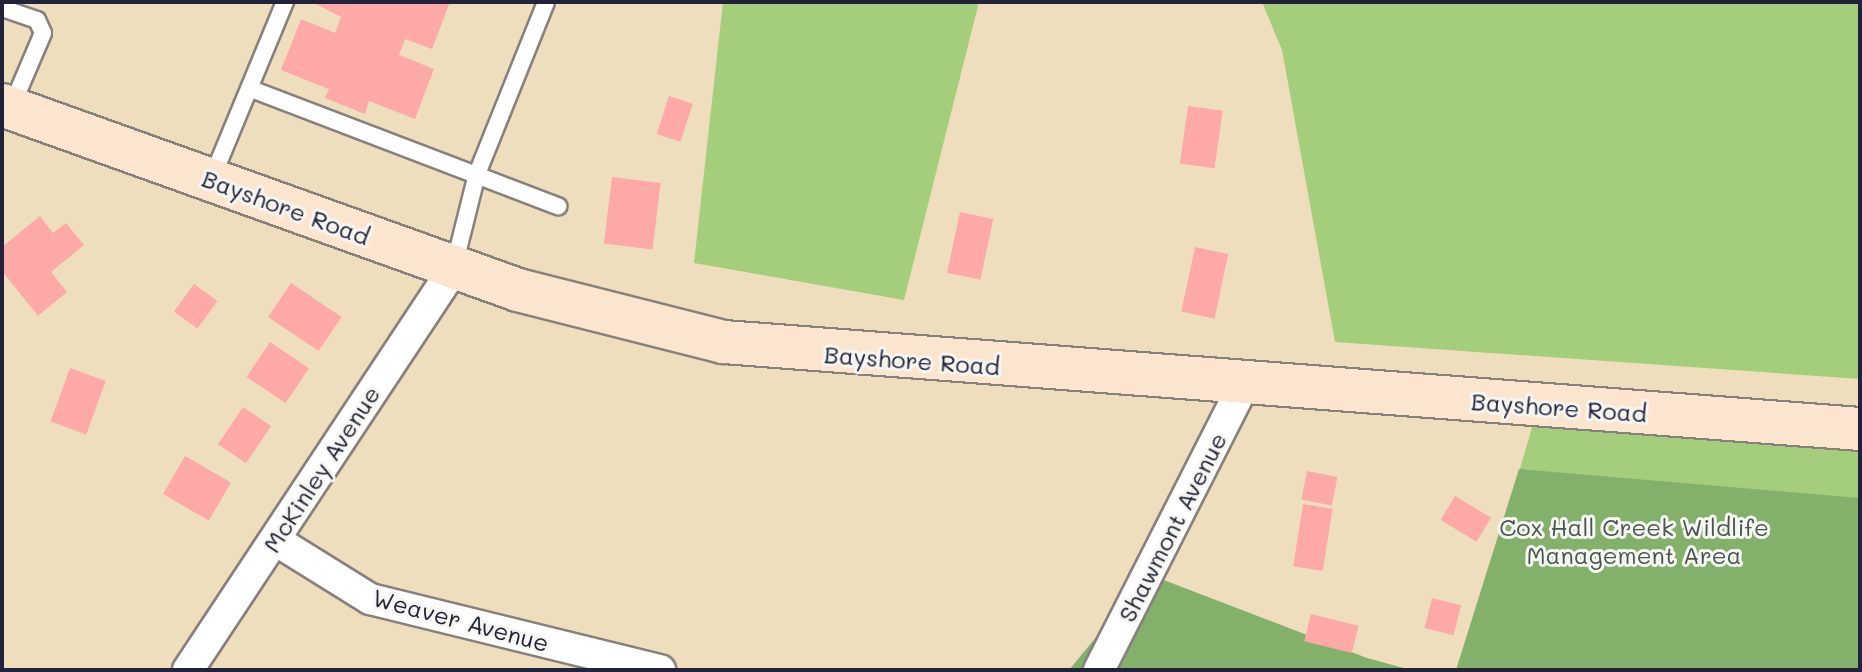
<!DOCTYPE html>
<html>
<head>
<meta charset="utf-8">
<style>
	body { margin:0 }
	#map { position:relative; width:1862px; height:672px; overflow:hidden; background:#efdebd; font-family:Mali,sans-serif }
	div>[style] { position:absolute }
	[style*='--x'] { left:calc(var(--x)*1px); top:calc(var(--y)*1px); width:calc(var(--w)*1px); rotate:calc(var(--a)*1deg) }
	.green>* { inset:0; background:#a4ce7b }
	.forest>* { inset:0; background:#83b16b }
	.building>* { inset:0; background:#fca9a8; transform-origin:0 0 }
	.roads { filter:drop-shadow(2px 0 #88807c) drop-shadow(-2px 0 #88807c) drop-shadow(0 2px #88807c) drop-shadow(0 -2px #88807c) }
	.lane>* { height:16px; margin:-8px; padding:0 8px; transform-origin:8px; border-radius:8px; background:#fff }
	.street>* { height:30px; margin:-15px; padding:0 15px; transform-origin:15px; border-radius:15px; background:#fff }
	.secondary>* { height:42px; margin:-21px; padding:0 21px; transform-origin:21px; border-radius:21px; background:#fce5cf }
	span { translate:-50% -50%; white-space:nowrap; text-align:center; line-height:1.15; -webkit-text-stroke:6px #f6f6f2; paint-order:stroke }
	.street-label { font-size:24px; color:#22223b }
	.park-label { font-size:24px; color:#49564e }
	.frame { position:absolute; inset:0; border:4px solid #22223b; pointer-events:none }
</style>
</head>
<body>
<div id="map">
	<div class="green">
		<div style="clip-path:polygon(723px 2px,979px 2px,904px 300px,694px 263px)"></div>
		<div style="clip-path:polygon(1262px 2px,1860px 2px,1860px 379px,1335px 342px,1282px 50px)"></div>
		<div style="clip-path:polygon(1539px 403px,1860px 429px,1860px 670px,1462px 670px)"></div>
	</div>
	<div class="forest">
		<div style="clip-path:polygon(1519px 469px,1860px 498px,1860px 670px,1456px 670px)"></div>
		<div style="clip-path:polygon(1148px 574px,1367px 658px,1411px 670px,1069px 670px)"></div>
	</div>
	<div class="building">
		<div style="clip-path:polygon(312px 2px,450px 2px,432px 49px,405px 39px,399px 55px,434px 69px,415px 119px,369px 101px,365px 114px,325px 98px,329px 89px,281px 70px,301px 19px,335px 33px,341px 17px)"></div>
		<div style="left:669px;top:96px;width:25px;height:40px;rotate:18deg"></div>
		<div style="left:1188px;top:106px;width:35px;height:58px;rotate:8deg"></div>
		<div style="left:612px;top:177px;width:49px;height:67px;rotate:7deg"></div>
		<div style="left:960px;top:212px;width:34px;height:62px;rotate:12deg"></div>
		<div style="clip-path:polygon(40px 216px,53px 233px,66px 223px,84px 245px,51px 272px,67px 292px,38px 316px,2px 271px,2px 247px)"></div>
		<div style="left:1195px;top:247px;width:34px;height:66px;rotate:12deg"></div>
		<div style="left:291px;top:283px;width:61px;height:41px;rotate:34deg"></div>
		<div style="left:194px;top:284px;width:29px;height:34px;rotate:36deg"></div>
		<div style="left:270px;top:342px;width:47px;height:42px;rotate:34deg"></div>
		<div style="left:70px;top:368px;width:38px;height:57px;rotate:20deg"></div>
		<div style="left:243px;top:407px;width:34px;height:45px;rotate:34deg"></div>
		<div style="left:185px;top:456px;width:53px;height:44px;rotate:30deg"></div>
		<div style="left:1307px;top:471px;width:31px;height:29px;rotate:11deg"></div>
		<div style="left:1455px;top:496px;width:42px;height:28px;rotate:31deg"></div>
		<div style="left:1303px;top:504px;width:30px;height:63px;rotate:9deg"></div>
		<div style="left:1432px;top:598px;width:30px;height:31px;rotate:14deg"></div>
		<div style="left:1311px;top:614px;width:49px;height:28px;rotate:14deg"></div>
	</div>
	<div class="roads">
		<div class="lane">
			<div style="--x:2;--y:8;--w:37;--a:19"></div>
			<div style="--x:37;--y:20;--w:14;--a:65"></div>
			<div style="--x:43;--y:33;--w:82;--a:113.1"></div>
			<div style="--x:251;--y:89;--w:329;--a:20.9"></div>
			<div style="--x:212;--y:178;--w:191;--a:-67.5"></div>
			<div style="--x:454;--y:266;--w:95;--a:-76"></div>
			<div style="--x:477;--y:174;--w:185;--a:-68.1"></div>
		</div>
		<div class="street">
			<div style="--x:275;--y:540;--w:112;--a:31.8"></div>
			<div style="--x:370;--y:599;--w:299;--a:13.8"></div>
			<div style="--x:188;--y:670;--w:482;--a:-56.5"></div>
			<div style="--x:1099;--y:670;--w:321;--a:-63.1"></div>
		</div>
		<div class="secondary">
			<div style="--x:2;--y:105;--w:548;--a:19.72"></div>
			<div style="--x:518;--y:290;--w:212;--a:14.2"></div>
			<div style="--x:724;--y:342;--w:1139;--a:4.38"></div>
		</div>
	</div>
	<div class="street-label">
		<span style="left:286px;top:207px;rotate:20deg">Bayshore Road</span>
		<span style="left:912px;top:360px;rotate:4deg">Bayshore Road</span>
		<span style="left:1559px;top:407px;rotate:4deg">Bayshore Road</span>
		<span style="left:321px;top:469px;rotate:-57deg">McKinley Avenue</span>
		<span style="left:1172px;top:527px;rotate:-63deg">Shawmont Avenue</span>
		<span style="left:461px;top:620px;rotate:15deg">Weaver Avenue</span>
	</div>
	<div class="park-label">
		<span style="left:1634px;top:541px">Cox Hall Creek Wildlife<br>Management Area</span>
	</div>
	<div class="frame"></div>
</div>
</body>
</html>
